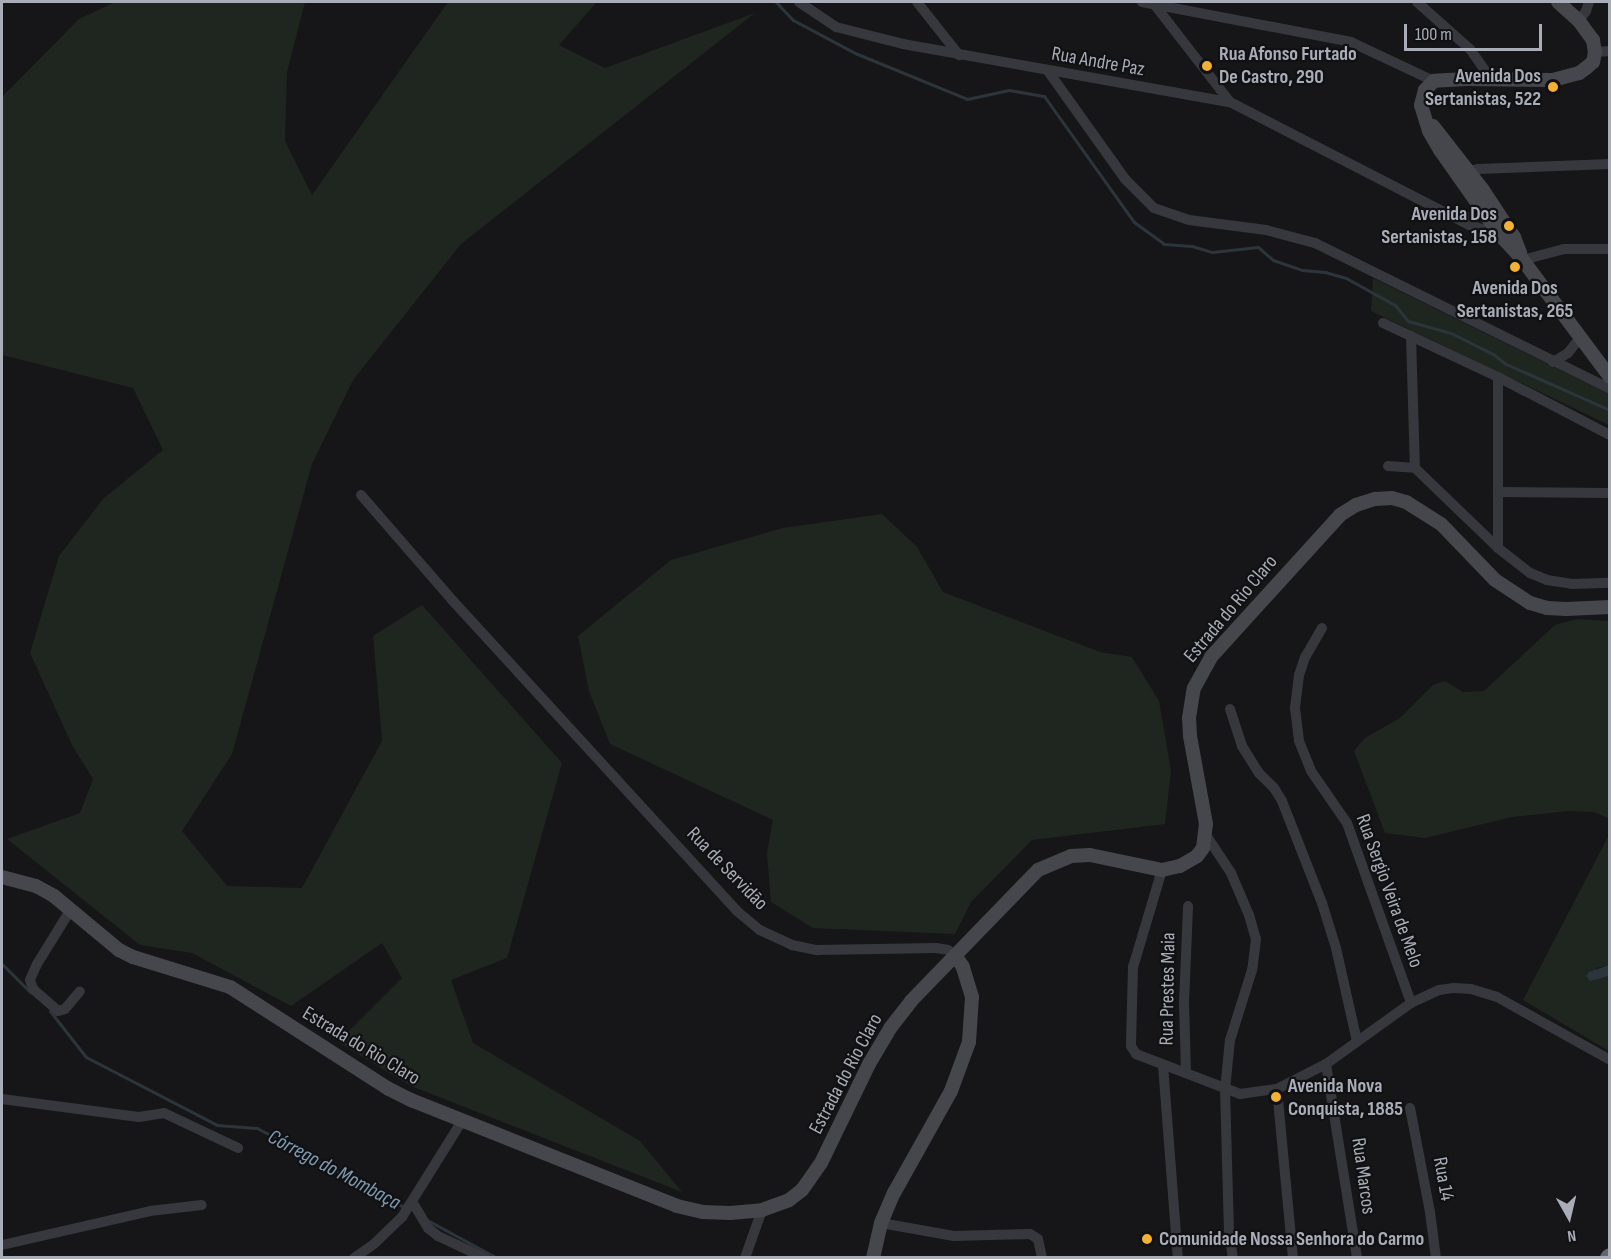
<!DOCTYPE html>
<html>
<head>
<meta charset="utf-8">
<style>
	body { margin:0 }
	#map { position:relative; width:1611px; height:1259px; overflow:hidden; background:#161618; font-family:"Sofia Sans Condensed",sans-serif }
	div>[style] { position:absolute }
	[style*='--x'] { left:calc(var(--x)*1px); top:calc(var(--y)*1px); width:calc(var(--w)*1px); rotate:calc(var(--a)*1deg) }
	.green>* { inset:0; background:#1e261f }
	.water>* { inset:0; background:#2c353c }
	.stream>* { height:3px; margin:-1.5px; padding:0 1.5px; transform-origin:1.5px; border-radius:1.5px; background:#2c353c }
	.street>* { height:10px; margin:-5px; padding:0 5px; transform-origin:5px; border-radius:5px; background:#37383d }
	.secondary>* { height:14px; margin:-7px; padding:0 7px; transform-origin:7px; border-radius:7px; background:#45474d }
	.highway>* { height:18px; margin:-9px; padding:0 9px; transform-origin:9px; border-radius:9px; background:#63666e }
	.dots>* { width:16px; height:16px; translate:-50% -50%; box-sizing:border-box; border:3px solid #111113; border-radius:50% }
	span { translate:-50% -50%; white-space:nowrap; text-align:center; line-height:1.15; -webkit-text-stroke:4.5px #111113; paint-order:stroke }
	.poi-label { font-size:20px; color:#a8adb8; font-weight:700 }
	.left { translate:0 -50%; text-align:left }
	.right { translate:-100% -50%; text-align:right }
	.street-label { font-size:20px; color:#a8adb8 }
	.water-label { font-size:21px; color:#7f9bb3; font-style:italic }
	.frame { position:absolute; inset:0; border:3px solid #a8adb8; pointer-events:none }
	.north { position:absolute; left:1539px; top:1187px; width:60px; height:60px; -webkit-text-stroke:4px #111113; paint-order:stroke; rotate:172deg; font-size:16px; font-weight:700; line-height:24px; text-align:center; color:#a8adb8 }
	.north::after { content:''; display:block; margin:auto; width:21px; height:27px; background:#a8adb8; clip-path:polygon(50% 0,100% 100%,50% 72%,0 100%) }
	.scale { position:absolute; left:1404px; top:24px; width:138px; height:27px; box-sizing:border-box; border:3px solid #a8adb8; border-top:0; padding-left:8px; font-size:18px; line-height:21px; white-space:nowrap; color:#a8adb8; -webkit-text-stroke:4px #111113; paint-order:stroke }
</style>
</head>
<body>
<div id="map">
	<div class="green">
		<div style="clip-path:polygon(115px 2px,305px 2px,287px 72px,285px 141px,312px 195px,448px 2px,597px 2px,559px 45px,605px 68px,755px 13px,461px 244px,353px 380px,312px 464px,232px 754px,182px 831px,227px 886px,302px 888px,382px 741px,373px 636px,422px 605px,562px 763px,507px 958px,451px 980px,473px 1043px,640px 1141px,682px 1192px,411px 1086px,338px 1042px,402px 978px,382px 943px,291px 1006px,192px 953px,140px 945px,7px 839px,80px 813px,93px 779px,72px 745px,30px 653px,59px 556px,103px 499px,163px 450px,133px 388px,2px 355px,2px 97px,79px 19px)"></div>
		<div style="clip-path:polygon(1373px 278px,1609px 394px,1609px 425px,1371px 311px)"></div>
		<div style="clip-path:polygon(882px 514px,917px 547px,943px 592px,1100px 652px,1132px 657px,1159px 701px,1171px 771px,1165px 824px,1032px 840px,971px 902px,955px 934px,813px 928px,771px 902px,767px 853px,773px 820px,610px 744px,589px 691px,578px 636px,671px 560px,783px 528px)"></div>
		<div style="clip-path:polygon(1577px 619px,1609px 621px,1609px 823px,1608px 818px,1594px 812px,1569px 811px,1512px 817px,1425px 838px,1385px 833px,1354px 751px,1365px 738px,1400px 718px,1433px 685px,1445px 681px,1463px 692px,1484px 691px,1555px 625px)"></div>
		<div style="clip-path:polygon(1609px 835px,1609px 965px,1596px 968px,1603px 978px,1609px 976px,1609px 1051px,1523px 1000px)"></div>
	</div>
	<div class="water">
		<div style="clip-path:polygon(1609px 965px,1609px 976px,1590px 981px,1586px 976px,1589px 972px)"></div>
	</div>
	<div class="stream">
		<div style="--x:776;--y:2;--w:25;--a:47"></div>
		<div style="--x:793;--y:20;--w:70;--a:28"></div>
		<div style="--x:855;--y:53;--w:121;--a:22.3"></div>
		<div style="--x:967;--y:99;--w:43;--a:-12.1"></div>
		<div style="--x:1009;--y:90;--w:36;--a:10"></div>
		<div style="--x:1044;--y:96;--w:155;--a:54.5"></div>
		<div style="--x:1134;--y:222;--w:37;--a:36"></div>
		<div style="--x:1164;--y:244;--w:28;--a:4"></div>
		<div style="--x:1192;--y:246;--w:21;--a:17"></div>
		<div style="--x:1212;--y:252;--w:46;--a:-6.2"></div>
		<div style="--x:1258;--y:247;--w:20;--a:41"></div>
		<div style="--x:1273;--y:260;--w:31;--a:19"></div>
		<div style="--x:1302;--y:270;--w:23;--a:5"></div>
		<div style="--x:1325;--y:272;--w:22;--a:16"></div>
		<div style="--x:1346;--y:278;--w:56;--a:28.9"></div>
		<div style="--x:1395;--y:305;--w:21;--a:51"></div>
		<div style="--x:1408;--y:321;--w:45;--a:15.6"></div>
		<div style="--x:1451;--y:333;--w:47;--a:26.6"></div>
		<div style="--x:1493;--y:354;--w:16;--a:38"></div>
		<div style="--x:1506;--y:364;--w:114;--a:23.9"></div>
		<div style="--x:2;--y:964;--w:40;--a:45"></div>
		<div style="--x:50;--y:1011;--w:58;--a:52"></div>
		<div style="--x:86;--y:1057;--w:148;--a:27.4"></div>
		<div style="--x:217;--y:1125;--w:40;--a:4.3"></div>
		<div style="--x:257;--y:1128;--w:167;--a:28.3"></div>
		<div style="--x:429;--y:1221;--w:77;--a:28.6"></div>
	</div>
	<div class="street">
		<div style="--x:799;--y:2;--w:45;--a:34"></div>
		<div style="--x:836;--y:27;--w:69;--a:14.2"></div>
		<div style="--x:903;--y:44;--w:332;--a:10.1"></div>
		<div style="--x:1230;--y:102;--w:269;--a:27.2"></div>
		<div style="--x:1469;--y:225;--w:31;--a:17"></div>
		<div style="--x:917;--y:2;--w:68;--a:51.6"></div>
		<div style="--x:1142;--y:2;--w:213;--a:10.8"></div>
		<div style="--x:1351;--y:42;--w:92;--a:25.2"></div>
		<div style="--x:1417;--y:2;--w:71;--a:41.6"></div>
		<div style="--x:1470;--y:49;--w:37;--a:55"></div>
		<div style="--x:1154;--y:4;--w:124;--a:52.2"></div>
		<div style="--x:1579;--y:21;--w:12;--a:-55"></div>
		<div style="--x:1586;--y:11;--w:9;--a:-72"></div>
		<div style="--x:1595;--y:52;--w:15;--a:-4"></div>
		<div style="--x:1048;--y:71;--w:133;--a:54.5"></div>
		<div style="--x:1125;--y:179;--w:41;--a:45"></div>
		<div style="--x:1154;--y:208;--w:37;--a:19"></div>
		<div style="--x:1189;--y:220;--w:78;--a:7.4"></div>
		<div style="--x:1266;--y:230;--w:51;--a:14.9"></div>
		<div style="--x:1315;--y:243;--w:329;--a:26.3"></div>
		<div style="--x:1463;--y:173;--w:16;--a:-15"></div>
		<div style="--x:1478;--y:169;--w:132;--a:-2.2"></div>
		<div style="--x:1456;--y:218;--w:16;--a:-4"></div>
		<div style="--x:1472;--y:217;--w:13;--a:-23"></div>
		<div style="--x:1523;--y:260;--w:42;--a:-15"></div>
		<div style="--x:1564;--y:249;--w:46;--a:0"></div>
		<div style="--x:1383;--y:323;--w:127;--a:25.2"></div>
		<div style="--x:1498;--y:377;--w:126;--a:27.4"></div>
		<div style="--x:1411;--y:336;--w:132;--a:88.3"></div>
		<div style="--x:1553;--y:362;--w:17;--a:-31"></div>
		<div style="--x:1568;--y:353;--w:18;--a:-52"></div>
		<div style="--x:1498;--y:377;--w:171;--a:90"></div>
		<div style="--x:1388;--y:466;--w:27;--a:4"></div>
		<div style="--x:1415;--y:468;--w:115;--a:43.9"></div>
		<div style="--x:1498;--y:548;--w:41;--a:38"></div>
		<div style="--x:1530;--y:573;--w:18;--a:22"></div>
		<div style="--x:1547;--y:580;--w:25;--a:9"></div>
		<div style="--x:1572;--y:584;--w:38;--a:-2"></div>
		<div style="--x:1498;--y:492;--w:112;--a:0.5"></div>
		<div style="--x:361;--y:495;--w:140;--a:49"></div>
		<div style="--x:453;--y:601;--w:420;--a:47.5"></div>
		<div style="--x:737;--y:911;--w:30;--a:40"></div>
		<div style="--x:760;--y:930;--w:35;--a:25"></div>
		<div style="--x:792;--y:945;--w:25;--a:12"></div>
		<div style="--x:816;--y:950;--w:120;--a:-1"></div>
		<div style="--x:936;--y:948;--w:12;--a:9"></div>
		<div style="--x:948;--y:950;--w:9;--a:36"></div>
		<div style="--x:1322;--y:628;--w:34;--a:120"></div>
		<div style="--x:1305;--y:657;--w:19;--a:108"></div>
		<div style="--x:1299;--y:675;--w:33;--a:97"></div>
		<div style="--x:1295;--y:708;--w:33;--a:83"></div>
		<div style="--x:1299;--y:741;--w:32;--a:68"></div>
		<div style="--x:1311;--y:771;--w:63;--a:55.3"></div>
		<div style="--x:1347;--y:823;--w:191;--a:70.4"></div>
		<div style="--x:1230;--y:709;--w:39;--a:72"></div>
		<div style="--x:1242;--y:746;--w:32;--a:58"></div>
		<div style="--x:1259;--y:773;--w:21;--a:45"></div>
		<div style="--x:1274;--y:788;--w:15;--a:58"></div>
		<div style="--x:1282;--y:801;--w:110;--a:68.6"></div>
		<div style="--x:1322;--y:903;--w:47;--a:72.7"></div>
		<div style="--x:1336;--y:948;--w:95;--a:77.3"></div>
		<div style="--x:1206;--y:835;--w:45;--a:56.7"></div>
		<div style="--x:1231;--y:873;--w:46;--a:66.8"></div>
		<div style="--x:1249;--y:915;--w:25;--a:74"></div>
		<div style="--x:1256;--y:939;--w:31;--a:97"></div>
		<div style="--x:1252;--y:970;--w:73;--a:107.4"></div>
		<div style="--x:1230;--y:1040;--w:49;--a:95.8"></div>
		<div style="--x:1225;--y:1089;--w:144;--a:88.4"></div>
		<div style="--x:1229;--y:1233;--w:25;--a:81"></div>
		<div style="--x:1162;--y:870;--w:101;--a:106.6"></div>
		<div style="--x:1133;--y:967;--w:79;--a:91.5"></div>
		<div style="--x:1131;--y:1046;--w:9;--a:58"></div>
		<div style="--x:1136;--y:1054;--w:111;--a:21"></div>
		<div style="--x:1240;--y:1094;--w:37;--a:-8"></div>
		<div style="--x:1277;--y:1089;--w:55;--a:-27"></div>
		<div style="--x:1326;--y:1064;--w:105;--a:-35.7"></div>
		<div style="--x:1411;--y:1003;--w:31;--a:-25"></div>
		<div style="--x:1439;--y:990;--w:15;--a:-8"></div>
		<div style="--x:1454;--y:988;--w:17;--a:3"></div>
		<div style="--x:1471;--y:989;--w:27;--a:17"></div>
		<div style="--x:1497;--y:997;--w:129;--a:29.1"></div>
		<div style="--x:71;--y:909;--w:65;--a:121.7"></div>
		<div style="--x:37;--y:964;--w:17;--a:114"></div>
		<div style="--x:30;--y:980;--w:9;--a:72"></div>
		<div style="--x:33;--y:989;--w:33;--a:41"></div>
		<div style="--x:58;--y:1011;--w:7;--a:-16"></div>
		<div style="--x:65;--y:1009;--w:23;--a:-50"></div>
		<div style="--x:1326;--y:1064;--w:196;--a:80.9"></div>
		<div style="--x:1163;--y:1065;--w:194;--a:85.6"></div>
		<div style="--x:1186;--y:1073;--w:70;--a:-91.6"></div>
		<div style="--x:1184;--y:1003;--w:97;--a:-87.6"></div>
		<div style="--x:1277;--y:1089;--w:170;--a:84.6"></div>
		<div style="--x:2;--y:1099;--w:138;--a:7.5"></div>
		<div style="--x:139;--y:1117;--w:25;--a:-9"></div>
		<div style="--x:164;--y:1113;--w:82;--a:25.3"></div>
		<div style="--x:1410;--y:1108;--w:106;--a:79.1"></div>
		<div style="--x:1430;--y:1212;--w:46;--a:82.6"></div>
		<div style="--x:413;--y:1203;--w:29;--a:59"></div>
		<div style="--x:428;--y:1228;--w:13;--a:39"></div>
		<div style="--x:438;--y:1236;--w:52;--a:25.1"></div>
		<div style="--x:881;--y:1223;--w:74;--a:10.1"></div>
		<div style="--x:954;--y:1236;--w:76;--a:-1.5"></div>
		<div style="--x:1030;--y:1234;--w:9;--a:32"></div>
		<div style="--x:1038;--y:1239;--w:19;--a:78"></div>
		<div style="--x:2;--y:1245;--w:152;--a:-12.9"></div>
		<div style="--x:150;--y:1211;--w:52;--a:-6.6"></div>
		<div style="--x:354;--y:1258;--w:24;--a:-35"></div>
		<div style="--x:374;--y:1244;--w:39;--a:-44"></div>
		<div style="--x:402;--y:1217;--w:113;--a:-58"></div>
		<div style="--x:745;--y:1258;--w:51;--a:-70.5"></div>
	</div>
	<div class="secondary">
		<div style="--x:1558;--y:2;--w:28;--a:42"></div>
		<div style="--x:1579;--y:21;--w:24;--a:54"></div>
		<div style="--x:1593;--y:40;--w:12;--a:81"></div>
		<div style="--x:1595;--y:52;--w:10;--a:101"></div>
		<div style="--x:1593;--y:62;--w:9;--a:139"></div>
		<div style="--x:1586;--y:68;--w:9;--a:144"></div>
		<div style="--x:1579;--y:73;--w:28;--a:165"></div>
		<div style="--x:1552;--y:80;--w:85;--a:-179.3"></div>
		<div style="--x:1467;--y:79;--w:33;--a:177"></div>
		<div style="--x:1434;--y:81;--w:13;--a:135"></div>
		<div style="--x:1425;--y:90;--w:16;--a:105"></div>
		<div style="--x:1421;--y:105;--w:27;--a:73"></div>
		<div style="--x:1429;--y:131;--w:22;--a:60"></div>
		<div style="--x:1440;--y:150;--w:103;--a:54.9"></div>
		<div style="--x:1499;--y:234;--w:34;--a:47"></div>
		<div style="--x:1522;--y:259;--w:147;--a:53.3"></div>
		<div style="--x:1433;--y:126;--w:81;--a:52"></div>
		<div style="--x:1483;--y:190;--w:56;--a:56.6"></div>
		<div style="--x:1514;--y:237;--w:17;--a:69"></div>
		<div style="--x:2;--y:877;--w:35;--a:15"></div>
		<div style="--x:36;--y:886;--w:21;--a:29"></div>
		<div style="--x:54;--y:896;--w:85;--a:39.7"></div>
		<div style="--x:119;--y:950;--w:16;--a:27"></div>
		<div style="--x:133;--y:957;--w:102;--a:17.2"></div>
		<div style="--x:230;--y:987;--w:189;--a:32.7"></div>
		<div style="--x:389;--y:1089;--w:25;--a:27"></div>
		<div style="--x:411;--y:1100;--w:286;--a:21.7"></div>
		<div style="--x:677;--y:1206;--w:27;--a:13"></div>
		<div style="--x:703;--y:1212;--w:27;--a:2"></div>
		<div style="--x:730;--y:1213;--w:32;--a:-5"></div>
		<div style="--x:762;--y:1210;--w:29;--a:-20"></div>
		<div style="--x:789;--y:1200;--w:16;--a:-38"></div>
		<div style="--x:802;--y:1190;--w:33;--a:-55"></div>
		<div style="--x:821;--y:1163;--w:110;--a:-64.1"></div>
		<div style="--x:869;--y:1064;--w:43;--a:-59.3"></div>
		<div style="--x:891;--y:1027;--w:33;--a:-52"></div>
		<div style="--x:911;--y:1001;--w:182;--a:-45.9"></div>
		<div style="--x:1038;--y:870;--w:36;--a:-23"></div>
		<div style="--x:1071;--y:856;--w:19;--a:-3"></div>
		<div style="--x:1090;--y:855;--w:74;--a:11.8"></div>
		<div style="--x:1162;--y:870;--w:18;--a:-13"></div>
		<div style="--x:1180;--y:866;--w:20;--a:-30"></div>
		<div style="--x:1197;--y:856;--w:10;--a:-53"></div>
		<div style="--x:1203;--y:848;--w:24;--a:-83"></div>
		<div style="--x:1206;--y:824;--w:89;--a:-100.3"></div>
		<div style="--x:1190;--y:736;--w:18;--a:-93"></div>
		<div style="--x:1189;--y:718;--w:30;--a:-81"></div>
		<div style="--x:1194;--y:688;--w:35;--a:-61"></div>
		<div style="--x:1211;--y:657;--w:192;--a:-47.7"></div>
		<div style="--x:1340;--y:515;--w:19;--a:-32"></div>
		<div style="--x:1356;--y:505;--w:20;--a:-18"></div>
		<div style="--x:1375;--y:499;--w:17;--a:-3"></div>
		<div style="--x:1392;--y:498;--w:15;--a:16"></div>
		<div style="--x:1406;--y:502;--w:41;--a:32.2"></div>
		<div style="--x:1441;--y:524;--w:78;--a:46"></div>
		<div style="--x:1495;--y:580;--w:42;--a:33.3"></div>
		<div style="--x:1530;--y:603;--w:18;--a:16"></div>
		<div style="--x:1547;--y:608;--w:19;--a:3"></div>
		<div style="--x:1566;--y:609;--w:44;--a:-2.6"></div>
		<div style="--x:873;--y:1258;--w:36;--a:-77"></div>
		<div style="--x:881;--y:1223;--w:33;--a:-67"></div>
		<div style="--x:894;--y:1193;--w:117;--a:-60.8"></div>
		<div style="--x:951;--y:1091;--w:52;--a:-69.8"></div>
		<div style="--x:969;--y:1042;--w:45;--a:-86.2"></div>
		<div style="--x:972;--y:997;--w:31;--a:-107"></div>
		<div style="--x:963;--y:967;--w:14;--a:-124"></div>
	</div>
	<div class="highway">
		<div style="--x:1609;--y:1258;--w:1;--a:-45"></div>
	</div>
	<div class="dots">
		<div style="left:1207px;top:66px;background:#f2b134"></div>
		<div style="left:1553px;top:87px;background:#f2b134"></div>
		<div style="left:1509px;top:226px;background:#f2b134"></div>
		<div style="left:1515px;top:267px;background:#f2b134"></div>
		<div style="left:1276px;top:1097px;background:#f2b134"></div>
		<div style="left:1147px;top:1239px;background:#f2b134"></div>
	</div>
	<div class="poi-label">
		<span class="left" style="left:1219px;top:66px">Rua Afonso Furtado<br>De Castro, 290</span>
		<span class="right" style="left:1541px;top:88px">Avenida Dos<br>Sertanistas, 522</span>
		<span class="right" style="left:1497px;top:226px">Avenida Dos<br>Sertanistas, 158</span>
		<span style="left:1515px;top:300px">Avenida Dos<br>Sertanistas, 265</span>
		<span class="left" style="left:1288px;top:1098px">Avenida Nova<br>Conquista, 1885</span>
		<span class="left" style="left:1159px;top:1239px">Comunidade Nossa Senhora do Carmo</span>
	</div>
	<div class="street-label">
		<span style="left:1098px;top:62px;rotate:10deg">Rua Andre Paz</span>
		<span style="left:1231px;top:609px;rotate:-50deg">Estrada do Rio Claro</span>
		<span style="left:727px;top:869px;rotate:46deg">Rua de Servidão</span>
		<span style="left:1389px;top:891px;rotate:70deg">Rua Sergio Veira de Melo</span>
		<span style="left:1168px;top:989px;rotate:-89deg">Rua Prestes Maia</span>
		<span style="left:361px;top:1046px;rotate:31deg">Estrada do Rio Claro</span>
		<span style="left:846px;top:1074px;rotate:-62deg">Estrada do Rio Claro</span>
		<span style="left:1363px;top:1176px;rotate:82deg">Rua Marcos</span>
		<span style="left:1443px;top:1179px;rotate:80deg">Rua 14</span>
	</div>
	<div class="water-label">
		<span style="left:334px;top:1170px;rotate:28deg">Córrego do Mombaça</span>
	</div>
	<div class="frame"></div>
	<div class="north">N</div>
	<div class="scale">100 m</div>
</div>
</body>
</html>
